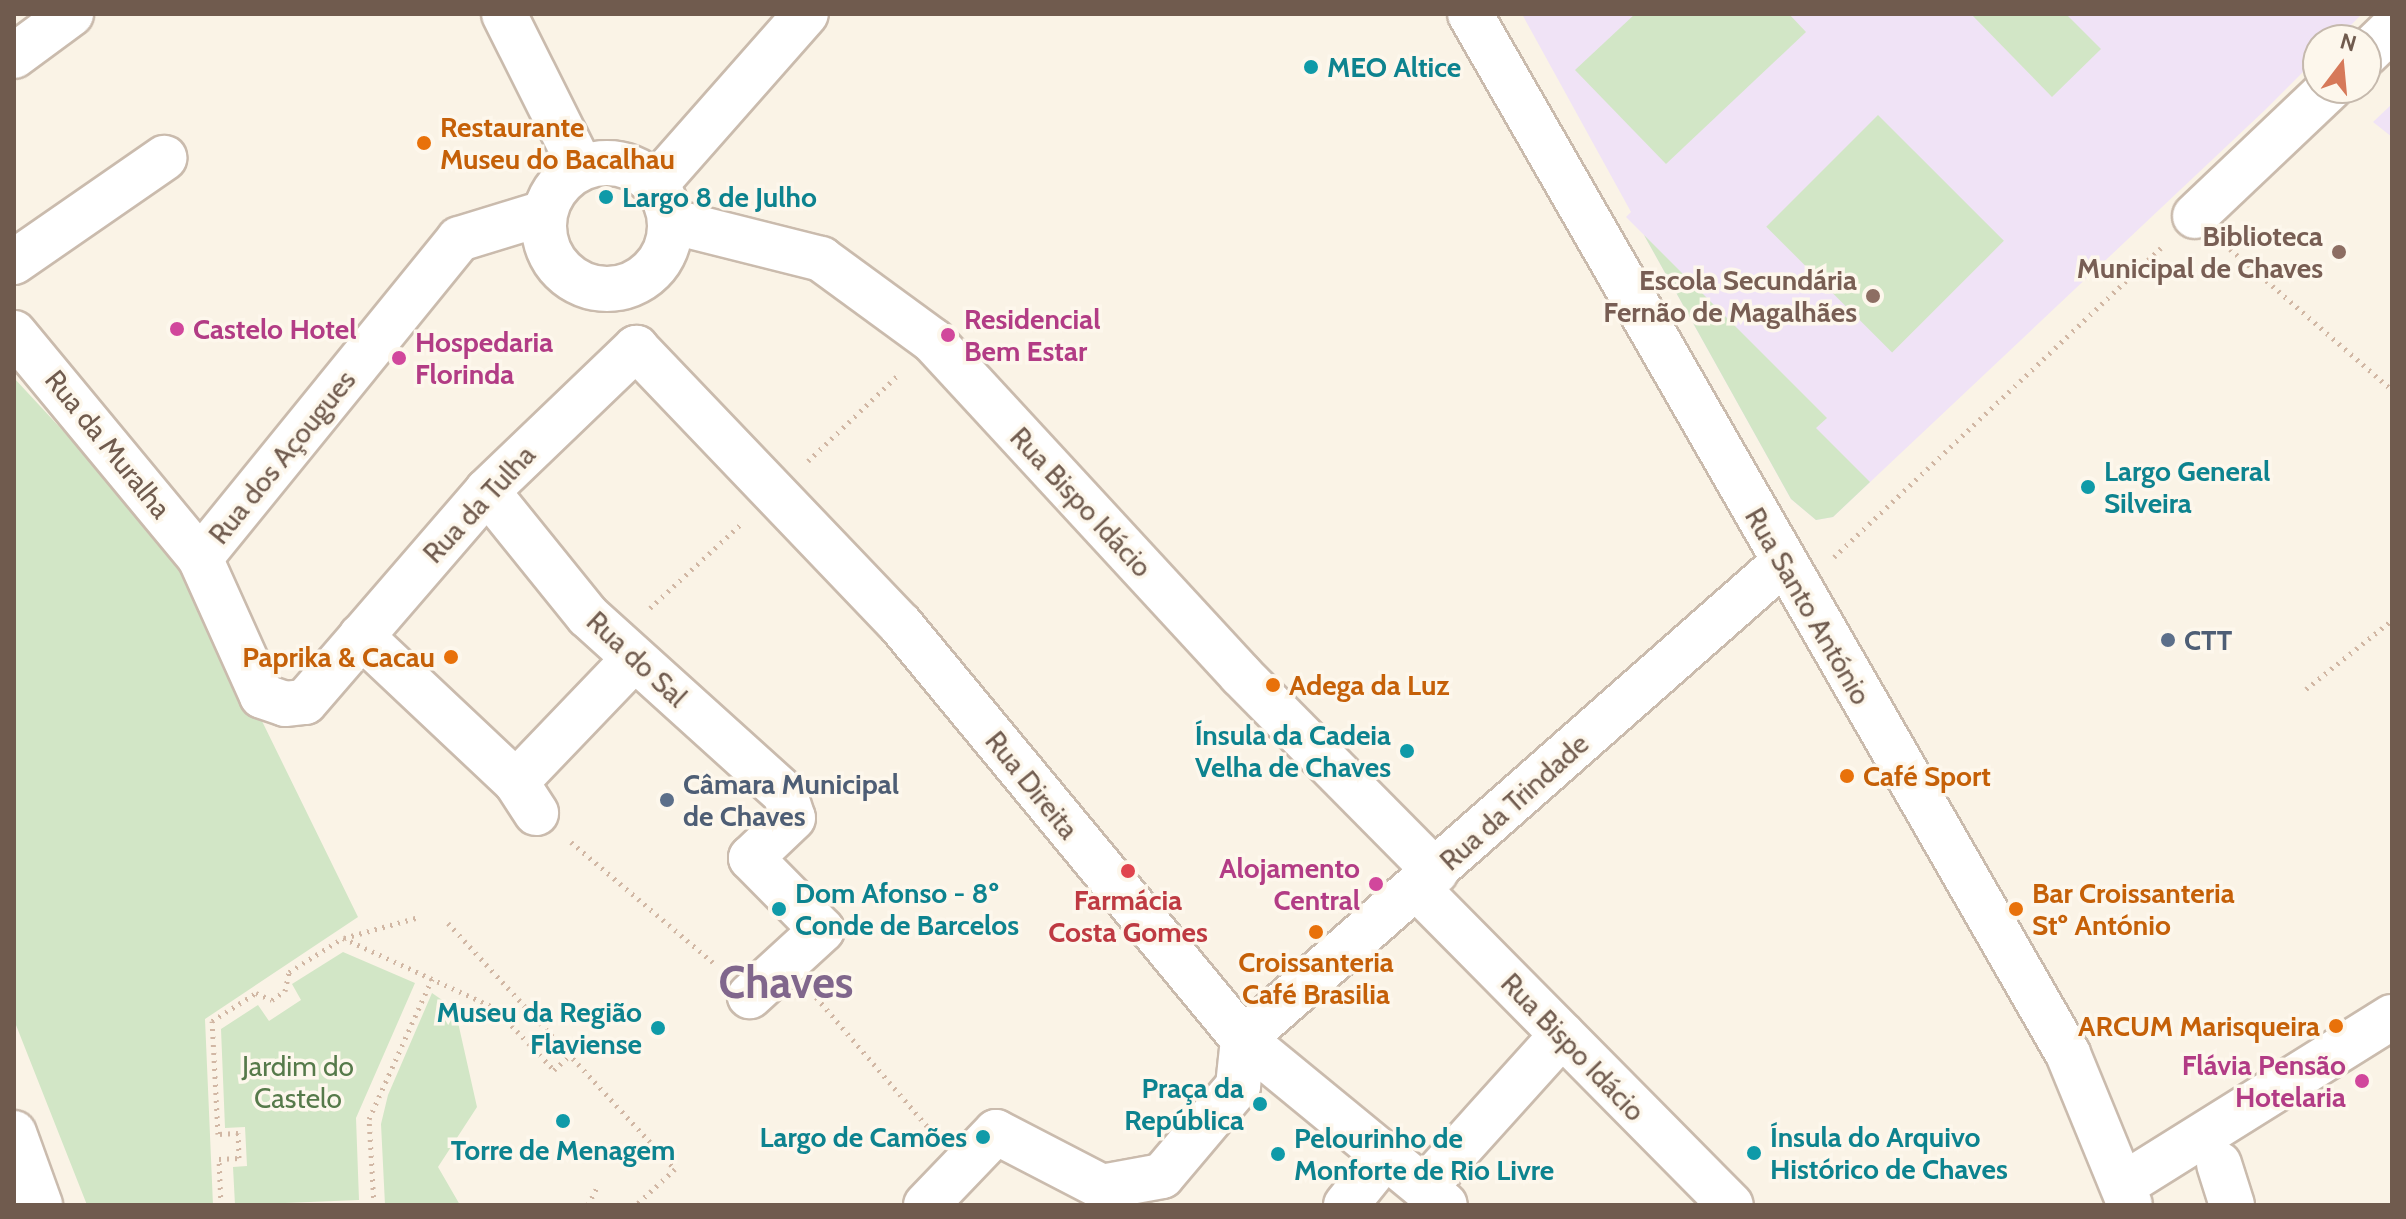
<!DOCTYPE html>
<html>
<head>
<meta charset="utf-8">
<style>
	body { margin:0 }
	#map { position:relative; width:2406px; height:1219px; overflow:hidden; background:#faf3e6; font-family:Cabin,sans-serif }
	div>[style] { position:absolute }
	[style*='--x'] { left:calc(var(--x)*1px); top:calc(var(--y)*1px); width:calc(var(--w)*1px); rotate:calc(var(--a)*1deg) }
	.education>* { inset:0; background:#f0e3f6 }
	.green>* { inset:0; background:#d2e6c6; transform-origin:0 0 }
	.path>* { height:5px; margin-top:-2.5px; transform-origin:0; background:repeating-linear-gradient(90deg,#d1b7a4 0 2px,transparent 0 8px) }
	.roads { filter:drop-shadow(2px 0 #cabbad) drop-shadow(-2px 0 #cabbad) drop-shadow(0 2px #cabbad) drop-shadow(0 -2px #cabbad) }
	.minor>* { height:44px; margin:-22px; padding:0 22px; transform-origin:22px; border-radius:22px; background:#fff }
	.minor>.ring { margin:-22px; padding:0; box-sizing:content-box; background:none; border:44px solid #fff; border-radius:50% }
	.dots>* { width:22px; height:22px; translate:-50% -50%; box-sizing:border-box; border:4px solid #fdf7ec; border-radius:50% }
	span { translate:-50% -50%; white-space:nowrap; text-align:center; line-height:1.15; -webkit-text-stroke:7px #fdf7ec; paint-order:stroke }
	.culture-label { font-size:28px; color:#0d838f; font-weight:700 }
	.left { translate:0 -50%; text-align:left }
	.right { translate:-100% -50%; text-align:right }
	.food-label { font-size:28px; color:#c56008; font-weight:700 }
	.education-label { font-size:28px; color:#785e54; font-weight:700 }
	.hotel-label { font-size:28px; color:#b23c85; font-weight:700 }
	.street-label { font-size:28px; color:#705b4e }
	.service-label { font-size:28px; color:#4e5e75; font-weight:700 }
	.health-label { font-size:28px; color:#be3a42; font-weight:700 }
	.park-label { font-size:28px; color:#567a4a }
	.town-label { font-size:44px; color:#80668c; font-weight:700 }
	.frame { position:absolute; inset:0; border:16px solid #705b4e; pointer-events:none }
	.north { position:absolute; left:2302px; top:24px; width:80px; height:80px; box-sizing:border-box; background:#fdf7ec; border:2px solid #c5b9ad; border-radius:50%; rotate:16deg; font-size:22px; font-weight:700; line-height:32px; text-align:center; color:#705b4e }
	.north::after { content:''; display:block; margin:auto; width:28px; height:36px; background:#d67959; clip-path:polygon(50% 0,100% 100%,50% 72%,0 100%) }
</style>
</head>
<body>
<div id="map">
	<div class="education">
		<div style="clip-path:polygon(1522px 14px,2362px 14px,2336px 40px,2318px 40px,2318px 57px,2265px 110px,1833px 517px,1816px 520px,1791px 499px,1644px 235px,1626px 217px,1631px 212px)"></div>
		<div style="clip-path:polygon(2392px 104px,2392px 137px,2373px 122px)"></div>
	</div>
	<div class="green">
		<div style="clip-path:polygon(1635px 14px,1789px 14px,1806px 32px,1666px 164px,1575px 70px)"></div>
		<div style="clip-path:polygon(1971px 14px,2066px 14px,2101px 49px,2052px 97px)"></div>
		<div style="left:1878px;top:115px;width:178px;height:158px;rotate:45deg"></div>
		<div style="clip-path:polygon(1644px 235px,1827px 418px,1816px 428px,1870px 482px,1833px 517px,1816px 520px,1791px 499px)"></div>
		<div style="clip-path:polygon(14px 378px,183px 560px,358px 917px,205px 1019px,213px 1205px,87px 1205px,14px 1020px)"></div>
		<div style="clip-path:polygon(343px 952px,415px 983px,356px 1118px,359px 1200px,235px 1205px,233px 1167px,247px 1166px,245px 1127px,225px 1128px,221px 1029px,258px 1005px,269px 1021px,301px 1000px,292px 984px)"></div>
		<div style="clip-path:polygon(432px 993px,455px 1009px,477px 1107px,438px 1167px,460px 1205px,385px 1205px,381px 1124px,388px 1095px)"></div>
	</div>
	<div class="path">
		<div style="--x:2230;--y:249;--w:215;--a:41"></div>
		<div style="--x:808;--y:461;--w:126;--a:-43.7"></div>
		<div style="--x:1834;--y:557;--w:450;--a:-43.4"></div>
		<div style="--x:650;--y:608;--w:122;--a:-42.7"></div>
		<div style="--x:2306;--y:689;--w:110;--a:-38.7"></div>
		<div style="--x:571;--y:842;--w:190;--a:40.3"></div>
		<div style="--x:448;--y:923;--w:335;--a:47.3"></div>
		<div style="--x:675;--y:1169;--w:53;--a:137.3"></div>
		<div style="--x:344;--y:938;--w:78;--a:-15.6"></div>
		<div style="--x:816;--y:997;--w:178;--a:49.3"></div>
		<div style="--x:221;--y:1205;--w:46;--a:-92.5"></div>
		<div style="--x:219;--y:1159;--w:20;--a:-3"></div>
		<div style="--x:239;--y:1158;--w:25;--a:-92"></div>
		<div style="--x:238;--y:1133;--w:20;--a:177"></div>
		<div style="--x:218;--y:1134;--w:113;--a:-93"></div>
		<div style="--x:212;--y:1021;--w:52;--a:-32.5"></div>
		<div style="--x:256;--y:993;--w:17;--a:24"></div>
		<div style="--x:272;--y:1000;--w:16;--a:-35"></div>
		<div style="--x:285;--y:991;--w:19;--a:-78"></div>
		<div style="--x:289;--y:972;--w:64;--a:-32.2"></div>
		<div style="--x:343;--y:938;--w:167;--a:24.7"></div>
		<div style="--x:495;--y:1008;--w:86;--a:46.4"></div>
		<div style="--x:554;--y:1070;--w:22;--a:-43"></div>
		<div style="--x:374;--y:1205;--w:86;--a:-93.3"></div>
		<div style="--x:369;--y:1119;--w:154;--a:-65.8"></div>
		<div style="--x:588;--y:1205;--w:22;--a:-63"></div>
	</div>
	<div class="roads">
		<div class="minor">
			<div style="--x:504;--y:14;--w:172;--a:63.4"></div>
			<div style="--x:1470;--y:14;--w:1200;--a:60.1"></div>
			<div style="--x:2068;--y:1054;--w:163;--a:67.7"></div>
			<div style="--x:2366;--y:54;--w:36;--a:-44"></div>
			<div style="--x:14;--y:56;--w:71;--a:-36.4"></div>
			<div class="ring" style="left:544px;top:163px;width:82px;height:82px"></div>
			<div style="--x:655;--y:185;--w:228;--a:-48.6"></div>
			<div style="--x:2195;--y:216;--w:186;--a:-43.5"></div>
			<div style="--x:670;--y:221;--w:156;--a:14.1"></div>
			<div style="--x:821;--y:259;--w:139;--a:36.2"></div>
			<div style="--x:933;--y:341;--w:454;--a:47.3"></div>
			<div style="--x:1241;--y:675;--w:277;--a:45.3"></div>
			<div style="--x:14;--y:262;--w:183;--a:-34.7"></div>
			<div style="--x:14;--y:333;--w:292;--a:50.4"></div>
			<div style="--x:200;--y:558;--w:151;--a:65.8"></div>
			<div style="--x:262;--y:696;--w:24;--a:19"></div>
			<div style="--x:285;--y:704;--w:20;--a:-6"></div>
			<div style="--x:305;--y:702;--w:279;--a:-49.2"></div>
			<div style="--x:487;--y:491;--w:207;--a:-43.8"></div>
			<div style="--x:636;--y:348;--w:382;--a:46.3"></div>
			<div style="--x:900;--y:624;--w:538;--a:50.43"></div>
			<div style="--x:1243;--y:1039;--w:261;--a:39.4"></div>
			<div style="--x:487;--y:491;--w:161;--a:51.1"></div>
			<div style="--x:588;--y:616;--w:266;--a:42.1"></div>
			<div style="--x:785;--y:794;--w:25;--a:72"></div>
			<div style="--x:793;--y:818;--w:58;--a:136.4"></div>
			<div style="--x:751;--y:858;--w:101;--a:45.4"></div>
			<div style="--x:822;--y:930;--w:98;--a:137.5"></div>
			<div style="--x:200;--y:558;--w:411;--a:-50.9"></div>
			<div style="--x:459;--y:239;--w:89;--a:-17"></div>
			<div style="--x:361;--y:636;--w:213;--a:43.3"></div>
			<div style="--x:516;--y:782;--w:37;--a:57"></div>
			<div style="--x:516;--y:782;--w:170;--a:-46.2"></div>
			<div style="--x:1417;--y:888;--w:446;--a:45.3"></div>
			<div style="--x:14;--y:1133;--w:77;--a:70.1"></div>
			<div style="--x:2219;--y:1164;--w:43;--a:72.4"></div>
			<div style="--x:2123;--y:1185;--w:317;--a:-32"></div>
			<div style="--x:1425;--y:1187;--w:205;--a:-48"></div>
			<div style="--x:926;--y:1205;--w:101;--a:-46.2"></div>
			<div style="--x:996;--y:1132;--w:119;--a:27.4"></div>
			<div style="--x:1102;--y:1187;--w:61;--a:-10.4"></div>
			<div style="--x:1162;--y:1176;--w:118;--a:-49.8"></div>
			<div style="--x:1238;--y:1086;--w:47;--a:-83.9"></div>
			<div style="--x:1243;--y:1039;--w:720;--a:-41.4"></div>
			<div style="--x:1346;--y:1205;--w:65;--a:-51.2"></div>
		</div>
	</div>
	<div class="dots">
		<div style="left:1311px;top:67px;background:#0f9aa8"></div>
		<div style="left:424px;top:143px;background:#e8710a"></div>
		<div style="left:606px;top:197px;background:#0f9aa8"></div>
		<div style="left:2339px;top:252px;background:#8d6e63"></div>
		<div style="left:1873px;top:296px;background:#8d6e63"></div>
		<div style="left:177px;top:329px;background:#d1479c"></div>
		<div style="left:948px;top:335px;background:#d1479c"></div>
		<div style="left:399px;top:358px;background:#d1479c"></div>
		<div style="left:2088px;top:487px;background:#0f9aa8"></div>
		<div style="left:2168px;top:640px;background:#5c6f8a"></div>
		<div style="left:451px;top:657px;background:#e8710a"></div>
		<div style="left:1273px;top:685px;background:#e8710a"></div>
		<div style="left:1407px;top:751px;background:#0f9aa8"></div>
		<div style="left:1847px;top:776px;background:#e8710a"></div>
		<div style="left:667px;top:800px;background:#5c6f8a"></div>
		<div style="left:1128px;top:871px;background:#e0444e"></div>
		<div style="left:1376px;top:884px;background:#d1479c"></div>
		<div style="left:779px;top:909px;background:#0f9aa8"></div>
		<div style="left:2016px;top:909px;background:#e8710a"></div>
		<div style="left:1316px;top:932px;background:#e8710a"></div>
		<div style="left:2336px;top:1026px;background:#e8710a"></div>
		<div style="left:658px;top:1028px;background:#0f9aa8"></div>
		<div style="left:2362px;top:1081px;background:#d1479c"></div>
		<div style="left:1260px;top:1104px;background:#0f9aa8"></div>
		<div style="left:563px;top:1121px;background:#0f9aa8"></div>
		<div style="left:983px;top:1137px;background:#0f9aa8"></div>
		<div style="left:1754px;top:1153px;background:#0f9aa8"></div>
		<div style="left:1278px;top:1154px;background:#0f9aa8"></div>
	</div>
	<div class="culture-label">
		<span class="left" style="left:1327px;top:67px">MEO Altice</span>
		<span class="left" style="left:622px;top:197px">Largo 8 de Julho</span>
		<span class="left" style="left:2104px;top:487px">Largo General<br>Silveira</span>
		<span class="right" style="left:1391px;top:751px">Ínsula da Cadeia<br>Velha de Chaves</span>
		<span class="left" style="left:795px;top:909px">Dom Afonso - 8º<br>Conde de Barcelos</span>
		<span class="right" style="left:642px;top:1028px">Museu da Região<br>Flaviense</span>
		<span class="right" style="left:1244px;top:1104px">Praça da<br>República</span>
		<span class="right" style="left:967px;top:1137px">Largo de Camões</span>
		<span class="left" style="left:1770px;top:1153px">Ínsula do Arquivo<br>Histórico de Chaves</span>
		<span class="left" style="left:1294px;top:1154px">Pelourinho de<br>Monforte de Rio Livre</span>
		<span style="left:563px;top:1150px">Torre de Menagem</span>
	</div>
	<div class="food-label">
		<span class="left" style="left:440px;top:143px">Restaurante<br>Museu do Bacalhau</span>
		<span class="right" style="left:435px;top:657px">Paprika &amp; Cacau</span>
		<span class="left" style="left:1289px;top:685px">Adega da Luz</span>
		<span class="left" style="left:1863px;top:776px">Café Sport</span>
		<span class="left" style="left:2032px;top:909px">Bar Croissanteria<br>Stº António</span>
		<span style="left:1316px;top:978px">Croissanteria<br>Café Brasilia</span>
		<span class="right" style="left:2320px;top:1026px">ARCUM Marisqueira</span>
	</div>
	<div class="education-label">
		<span class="right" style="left:2323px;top:252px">Biblioteca<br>Municipal de Chaves</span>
		<span class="right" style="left:1857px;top:296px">Escola Secundária<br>Fernão de Magalhães</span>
	</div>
	<div class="hotel-label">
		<span class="left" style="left:964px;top:335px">Residencial<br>Bem Estar</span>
		<span class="left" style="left:193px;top:329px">Castelo Hotel</span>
		<span class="left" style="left:415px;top:358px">Hospedaria<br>Florinda</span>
		<span class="right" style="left:1360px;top:884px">Alojamento<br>Central</span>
		<span class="right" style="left:2346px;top:1081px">Flávia Pensão<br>Hotelaria</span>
	</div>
	<div class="street-label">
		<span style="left:108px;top:444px;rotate:51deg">Rua da Muralha</span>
		<span style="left:282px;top:457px;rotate:-51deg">Rua dos Açougues</span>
		<span style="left:1081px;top:502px;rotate:47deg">Rua Bispo Idácio</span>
		<span style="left:479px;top:504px;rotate:-47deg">Rua da Tulha</span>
		<span style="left:1808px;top:606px;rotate:60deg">Rua Santo António</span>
		<span style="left:637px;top:659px;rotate:43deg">Rua do Sal</span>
		<span style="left:1032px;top:785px;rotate:51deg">Rua Direita</span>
		<span style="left:1514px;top:802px;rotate:-42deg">Rua da Trindade</span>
		<span style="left:1573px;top:1047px;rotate:46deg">Rua Bispo Idácio</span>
	</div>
	<div class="service-label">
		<span class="left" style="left:2184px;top:640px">CTT</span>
		<span class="left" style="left:683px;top:800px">Câmara Municipal<br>de Chaves</span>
	</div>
	<div class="health-label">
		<span style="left:1128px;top:916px">Farmácia<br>Costa Gomes</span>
	</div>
	<div class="park-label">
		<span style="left:298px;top:1082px">Jardim do<br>Castelo</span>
	</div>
	<div class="town-label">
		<span style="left:786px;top:983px">Chaves</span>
	</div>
	<div class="frame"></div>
	<div class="north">N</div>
</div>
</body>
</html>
